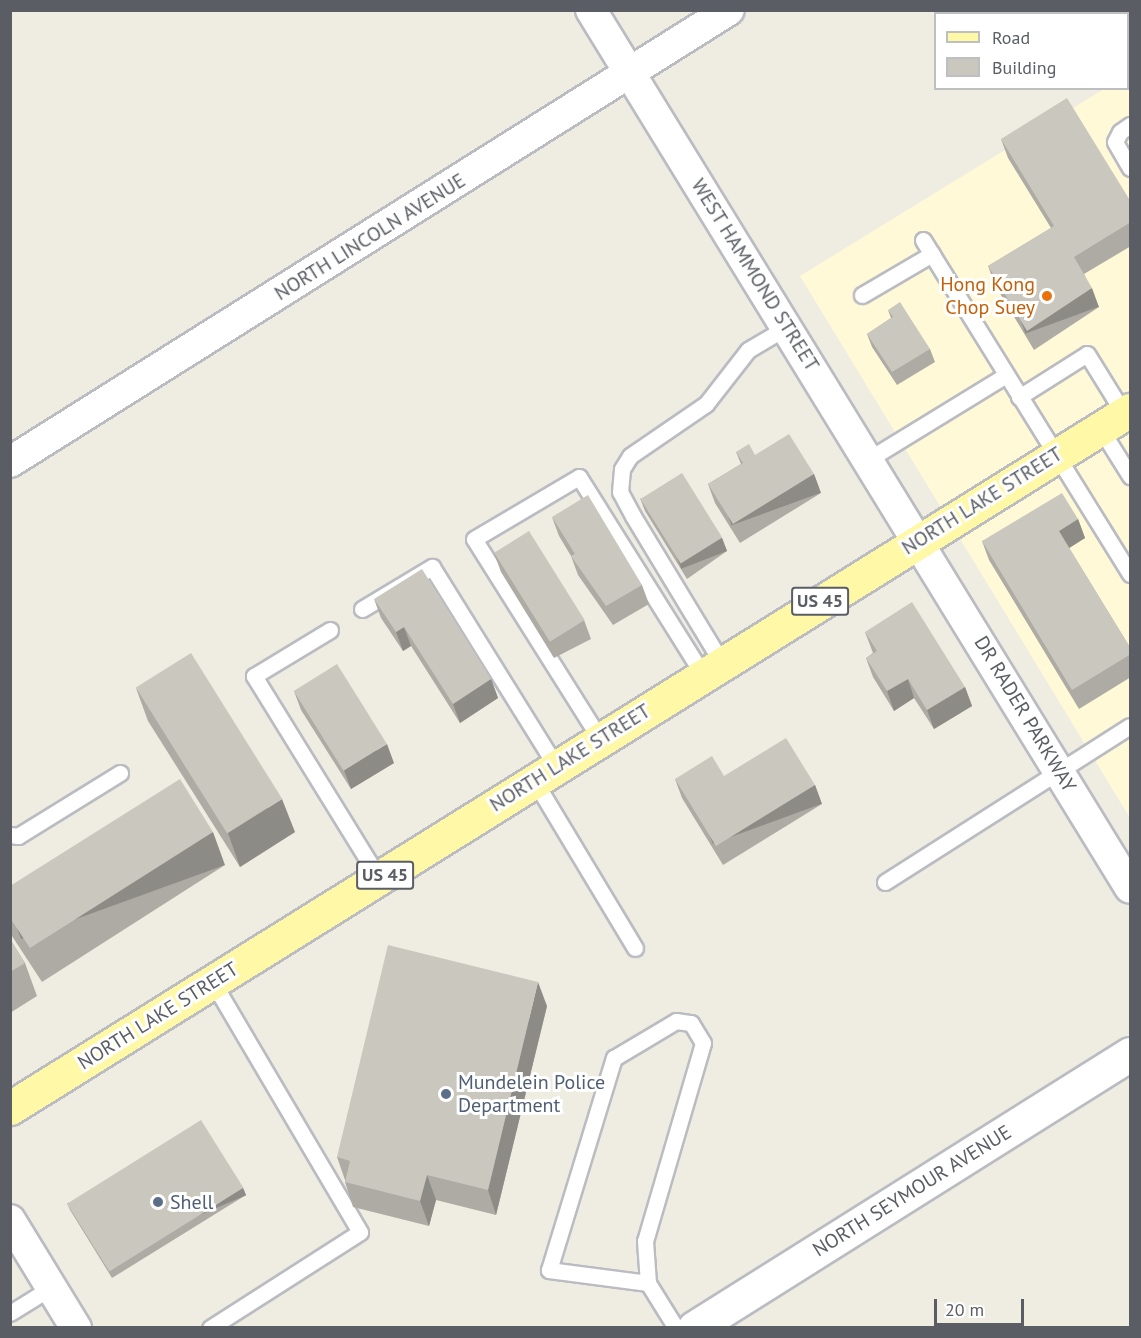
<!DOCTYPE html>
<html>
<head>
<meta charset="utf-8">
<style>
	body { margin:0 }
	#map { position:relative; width:1141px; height:1338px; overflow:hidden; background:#efede2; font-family:"PT Sans",sans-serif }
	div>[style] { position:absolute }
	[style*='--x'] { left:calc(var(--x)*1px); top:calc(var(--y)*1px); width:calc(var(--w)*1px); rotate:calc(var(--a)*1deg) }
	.commercial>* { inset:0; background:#fff9d7 }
	.roads { filter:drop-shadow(2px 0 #babcc2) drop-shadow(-2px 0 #babcc2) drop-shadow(0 2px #babcc2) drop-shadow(0 -2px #babcc2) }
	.service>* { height:15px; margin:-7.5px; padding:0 7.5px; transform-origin:7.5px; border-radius:7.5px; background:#fff }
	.minor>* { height:30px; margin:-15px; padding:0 15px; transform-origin:15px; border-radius:15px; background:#fff }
	.tertiary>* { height:33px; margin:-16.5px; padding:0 16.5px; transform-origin:16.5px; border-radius:16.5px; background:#fff }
	.primary>* { height:33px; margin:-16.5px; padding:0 16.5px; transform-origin:16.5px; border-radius:16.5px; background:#fff8a7 }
	.wall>* { inset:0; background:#aeaba4 }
	.shaded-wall>* { inset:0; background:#8d8b86; transform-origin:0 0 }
	.building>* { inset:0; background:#cac7bf; transform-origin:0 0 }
	.dots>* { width:16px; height:16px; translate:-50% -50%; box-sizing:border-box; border:3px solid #fff; border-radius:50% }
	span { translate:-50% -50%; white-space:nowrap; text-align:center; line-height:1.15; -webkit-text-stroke:6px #fff; paint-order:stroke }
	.shield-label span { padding:2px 4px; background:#fff; border:2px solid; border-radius:4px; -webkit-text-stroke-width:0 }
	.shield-label { font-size:18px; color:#5a5e64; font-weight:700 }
	.street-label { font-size:20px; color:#5a5e64 }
	.food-label { font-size:20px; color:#c56008 }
	.right { translate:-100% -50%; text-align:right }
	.service-label { font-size:20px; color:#4e5e75 }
	.left { translate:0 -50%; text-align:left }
	.frame { position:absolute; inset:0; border:12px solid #5a5e64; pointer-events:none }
	.legend { position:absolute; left:934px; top:12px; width:195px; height:78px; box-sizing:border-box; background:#fff; border:2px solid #bdbfc1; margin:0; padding:8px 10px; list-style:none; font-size:18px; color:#5a5e64 }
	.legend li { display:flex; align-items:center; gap:12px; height:30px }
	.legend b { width:30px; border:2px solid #bdbfc1 }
	.scale { position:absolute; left:934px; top:1299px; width:90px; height:27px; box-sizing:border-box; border:3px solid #5a5e64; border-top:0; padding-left:8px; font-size:18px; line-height:21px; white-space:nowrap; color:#5a5e64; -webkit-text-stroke:4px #fff; paint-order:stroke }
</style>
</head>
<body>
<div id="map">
	<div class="commercial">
		<div style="clip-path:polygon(1130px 72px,1130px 818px,800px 276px,1104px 89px,1128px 88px)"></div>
	</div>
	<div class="roads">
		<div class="service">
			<div style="--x:1001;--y:10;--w:4;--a:63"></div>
			<div style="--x:1130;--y:125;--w:12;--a:145"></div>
			<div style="--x:1120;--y:132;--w:11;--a:117"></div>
			<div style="--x:1115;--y:142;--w:30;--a:60"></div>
			<div style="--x:923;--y:240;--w:393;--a:58.2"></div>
			<div style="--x:862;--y:295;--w:81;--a:-30.4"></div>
			<div style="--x:1019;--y:397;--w:80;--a:-32.3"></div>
			<div style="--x:1087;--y:354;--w:70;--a:58.3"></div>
			<div style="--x:1100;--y:428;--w:57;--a:58"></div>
			<div style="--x:869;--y:459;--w:161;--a:-31.5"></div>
			<div style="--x:362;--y:609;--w:82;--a:-31"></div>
			<div style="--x:432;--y:567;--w:234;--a:58.1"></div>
			<div style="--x:330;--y:630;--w:89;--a:148.8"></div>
			<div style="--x:254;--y:676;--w:238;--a:58.3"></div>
			<div style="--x:722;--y:663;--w:172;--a:-121.2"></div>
			<div style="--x:633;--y:516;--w:27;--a:-118"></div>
			<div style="--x:620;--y:492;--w:23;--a:-85"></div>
			<div style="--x:622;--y:469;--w:15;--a:-58"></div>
			<div style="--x:630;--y:456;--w:92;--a:-34.4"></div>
			<div style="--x:706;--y:404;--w:68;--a:-52.1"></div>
			<div style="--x:748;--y:350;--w:45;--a:-30.5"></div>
			<div style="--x:600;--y:739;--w:236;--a:-122.2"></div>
			<div style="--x:474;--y:539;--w:122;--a:-30.6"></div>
			<div style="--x:579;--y:477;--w:234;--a:57.9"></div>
			<div style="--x:534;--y:780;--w:196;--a:59"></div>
			<div style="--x:10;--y:835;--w:8;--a:7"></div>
			<div style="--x:18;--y:836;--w:120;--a:-31.7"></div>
			<div style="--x:885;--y:882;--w:290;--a:-32.5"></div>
			<div style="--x:648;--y:1283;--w:100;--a:-172.5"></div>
			<div style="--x:549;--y:1270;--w:222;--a:-73"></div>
			<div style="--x:614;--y:1058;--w:72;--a:-30.8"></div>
			<div style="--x:676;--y:1021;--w:15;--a:8"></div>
			<div style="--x:691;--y:1023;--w:23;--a:59"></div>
			<div style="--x:703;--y:1043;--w:206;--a:106.3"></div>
			<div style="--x:645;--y:1241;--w:42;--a:85.9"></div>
			<div style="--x:648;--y:1283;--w:53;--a:58.1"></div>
			<div style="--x:10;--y:1313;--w:49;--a:-31.8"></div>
			<div style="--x:210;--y:1328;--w:178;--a:-32.6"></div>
			<div style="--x:360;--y:1232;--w:290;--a:-120.5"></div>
		</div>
		<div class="minor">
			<div style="--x:591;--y:10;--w:1030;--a:58.45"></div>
			<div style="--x:10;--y:462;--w:849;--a:-32.16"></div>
			<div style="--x:10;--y:1220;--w:127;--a:58.6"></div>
		</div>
		<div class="tertiary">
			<div style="--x:694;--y:1328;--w:515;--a:-32.15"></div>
		</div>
		<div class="primary">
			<div style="--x:10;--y:1108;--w:1320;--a:-31.93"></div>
		</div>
	</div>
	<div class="wall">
		<div style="clip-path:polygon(1001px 139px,1131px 202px,1131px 246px,1084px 274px,1099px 307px,1034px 350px,995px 285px,988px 266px,1051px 228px,1008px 158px)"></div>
		<div style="clip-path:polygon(888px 310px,930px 349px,935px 362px,897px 385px,872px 347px,867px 334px,891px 318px)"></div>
		<div style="clip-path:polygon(736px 452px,755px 455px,814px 474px,821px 493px,740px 543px,715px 503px,708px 484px,741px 464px)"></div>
		<div style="clip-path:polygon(640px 498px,722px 538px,727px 551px,687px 579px,645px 511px)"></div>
		<div style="clip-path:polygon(552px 517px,642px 585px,649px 604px,613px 625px,578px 575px,571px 556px,559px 536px)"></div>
		<div style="clip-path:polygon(1078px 519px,1085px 538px,1069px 548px,1131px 649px,1131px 677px,1079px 709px,989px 560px,982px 541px)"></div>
		<div style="clip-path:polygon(494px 553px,584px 620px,591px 639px,554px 658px,501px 572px)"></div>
		<div style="clip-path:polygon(374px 599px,491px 679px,498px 698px,460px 723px,411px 646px,403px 651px,381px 618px)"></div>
		<div style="clip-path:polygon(865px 632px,965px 687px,972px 706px,934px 729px,914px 698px,894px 711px,873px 677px,866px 658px,873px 653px)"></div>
		<div style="clip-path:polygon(136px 688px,295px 832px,240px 867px,148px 721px)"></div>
		<div style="clip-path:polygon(294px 691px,394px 763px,351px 789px,301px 710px)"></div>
		<div style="clip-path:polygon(724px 776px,815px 785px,822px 804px,723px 865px,682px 798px,675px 779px)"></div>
		<div style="clip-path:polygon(225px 865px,42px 982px,10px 933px,10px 886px)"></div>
		<div style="clip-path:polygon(10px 939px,25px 963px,37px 996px,10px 1013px)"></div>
		<div style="clip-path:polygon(547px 1006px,496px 1215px,436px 1200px,429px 1226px,353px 1207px,345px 1182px,345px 1180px,337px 1157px)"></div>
		<div style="clip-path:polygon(243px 1188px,246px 1195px,112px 1278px,70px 1210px,67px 1203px)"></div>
	</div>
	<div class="shaded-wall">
		<div style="left:1092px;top:288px;width:20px;height:78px;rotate:70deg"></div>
		<div style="left:814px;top:474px;width:20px;height:95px;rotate:70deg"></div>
		<div style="clip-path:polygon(1078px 519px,1085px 538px,1066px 550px,1059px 531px)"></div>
		<div style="left:722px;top:538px;width:14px;height:49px;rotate:69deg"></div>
		<div style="clip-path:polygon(404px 627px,411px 646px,403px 651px,396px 632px)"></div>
		<div style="clip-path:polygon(491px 679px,498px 698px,460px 723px,453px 704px)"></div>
		<div style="clip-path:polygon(908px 679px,914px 698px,894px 711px,887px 691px)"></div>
		<div style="clip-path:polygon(965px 687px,972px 706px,934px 729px,927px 710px)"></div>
		<div style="clip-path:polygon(387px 744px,394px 763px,351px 789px,344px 770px)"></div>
		<div style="left:815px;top:785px;width:20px;height:116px;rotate:70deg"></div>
		<div style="clip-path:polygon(282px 799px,295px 832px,240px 867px,228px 833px)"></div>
		<div style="left:213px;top:832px;width:35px;height:217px;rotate:70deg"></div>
		<div style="clip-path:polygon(538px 982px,547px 1006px,496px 1215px,488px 1190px)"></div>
		<div style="clip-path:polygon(427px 1175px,436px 1200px,429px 1226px,420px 1201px)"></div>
		<div style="left:243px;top:1188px;width:8px;height:157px;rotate:67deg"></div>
	</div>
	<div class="building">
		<div style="clip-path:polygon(1067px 98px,1131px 202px,1131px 222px,1074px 257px,1092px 288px,1027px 331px,988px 266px,1054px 226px,1001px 139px)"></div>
		<div style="clip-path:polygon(900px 302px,930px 349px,892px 372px,867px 334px,893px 317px,888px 310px)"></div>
		<div style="clip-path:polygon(789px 434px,814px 474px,733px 524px,708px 484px,743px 463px,736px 452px,749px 444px,755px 455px)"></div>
		<div style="left:682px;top:473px;width:76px;height:49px;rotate:58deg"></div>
		<div style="clip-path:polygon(1062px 493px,1078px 519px,1059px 531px,1131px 649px,1131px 654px,1072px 690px,982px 541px)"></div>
		<div style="clip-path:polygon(588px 495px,642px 585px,606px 606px,571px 556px,575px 554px,552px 517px)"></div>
		<div style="left:529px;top:531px;width:105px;height:41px;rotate:58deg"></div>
		<div style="clip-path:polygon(422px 569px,491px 679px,453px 704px,404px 627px,396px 632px,374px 599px)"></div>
		<div style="clip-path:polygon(912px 602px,965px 687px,927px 710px,908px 679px,887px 691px,866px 658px,877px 651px,865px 632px)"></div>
		<div style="left:191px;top:653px;width:172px;height:65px;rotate:58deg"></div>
		<div style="left:337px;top:664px;width:94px;height:51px;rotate:58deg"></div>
		<div style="clip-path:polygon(786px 738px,815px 785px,716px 846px,675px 779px,712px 756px,724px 776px)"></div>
		<div style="clip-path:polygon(180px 779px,213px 832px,30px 948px,10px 918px,10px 886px)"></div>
		<div style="clip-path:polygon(10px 939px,25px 963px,10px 972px)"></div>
		<div style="clip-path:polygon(388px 945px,538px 982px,488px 1190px,427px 1175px,420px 1201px,345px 1182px,350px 1161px,337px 1157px)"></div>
		<div style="left:201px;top:1120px;width:80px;height:158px;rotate:58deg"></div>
	</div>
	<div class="dots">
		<div style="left:1047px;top:296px;background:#e8710a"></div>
		<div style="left:446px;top:1094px;background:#5c6f8a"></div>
		<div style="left:158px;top:1202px;background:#5c6f8a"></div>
	</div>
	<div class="shield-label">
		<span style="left:820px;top:601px">US 45</span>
		<span style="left:385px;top:875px">US 45</span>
	</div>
	<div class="street-label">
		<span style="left:370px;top:237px;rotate:-32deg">NORTH LINCOLN AVENUE</span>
		<span style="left:755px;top:275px;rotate:58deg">WEST HAMMOND STREET</span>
		<span style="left:982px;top:501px;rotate:-32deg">NORTH LAKE STREET</span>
		<span style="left:1025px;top:714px;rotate:59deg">DR RADER PARKWAY</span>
		<span style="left:570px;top:758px;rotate:-32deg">NORTH LAKE STREET</span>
		<span style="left:158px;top:1016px;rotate:-32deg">NORTH LAKE STREET</span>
		<span style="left:912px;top:1191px;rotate:-32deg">NORTH SEYMOUR AVENUE</span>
	</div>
	<div class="food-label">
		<span class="right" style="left:1035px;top:296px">Hong Kong<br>Chop Suey</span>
	</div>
	<div class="service-label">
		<span class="left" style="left:458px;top:1094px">Mundelein Police<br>Department</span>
		<span class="left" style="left:170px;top:1202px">Shell</span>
	</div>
	<div class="frame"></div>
	<ul class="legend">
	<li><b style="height:8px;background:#fff8a7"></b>Road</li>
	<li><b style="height:16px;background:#cac7bf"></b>Building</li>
	</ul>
	<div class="scale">20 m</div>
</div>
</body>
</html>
